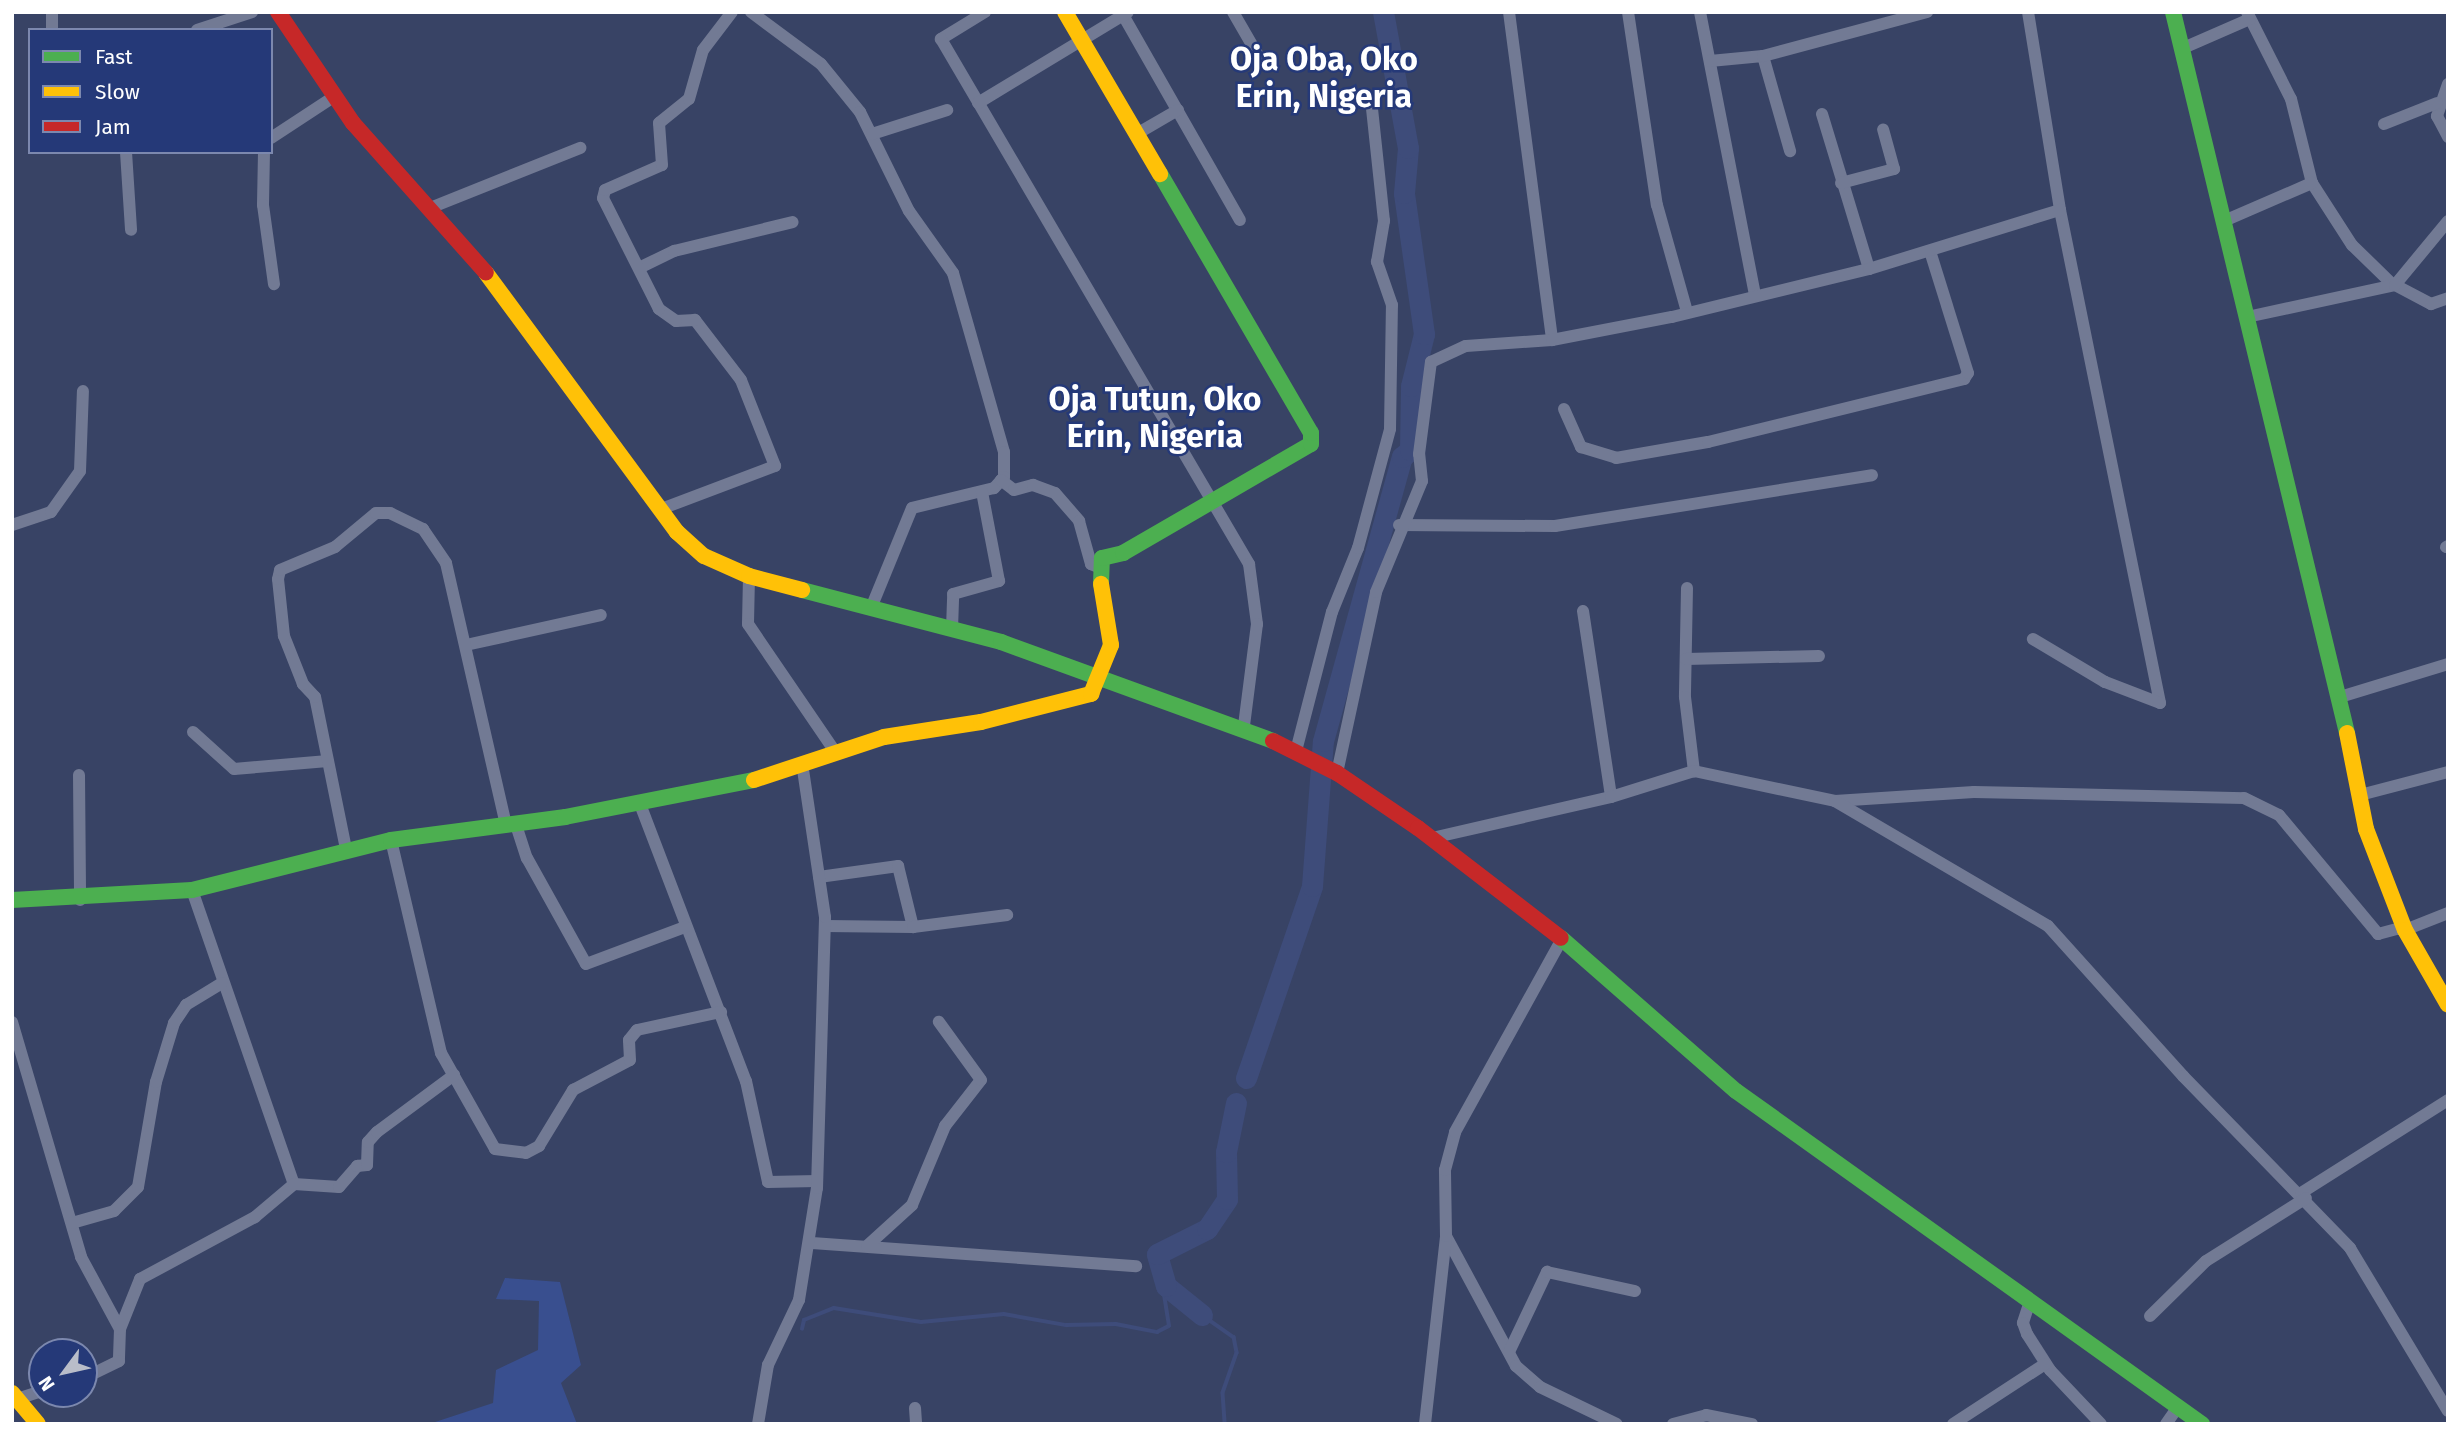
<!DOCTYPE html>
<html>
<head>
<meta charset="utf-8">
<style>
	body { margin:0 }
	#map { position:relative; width:2460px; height:1436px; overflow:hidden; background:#384365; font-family:"Fira Sans",sans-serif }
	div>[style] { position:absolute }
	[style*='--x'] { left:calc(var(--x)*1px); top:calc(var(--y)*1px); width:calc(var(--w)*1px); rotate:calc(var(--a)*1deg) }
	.green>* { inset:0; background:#394f8f }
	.stream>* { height:3.5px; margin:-1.75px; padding:0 1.75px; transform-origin:1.75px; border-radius:1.75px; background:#3e4c7a }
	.river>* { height:21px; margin:-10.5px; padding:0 10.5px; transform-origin:10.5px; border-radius:10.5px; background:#3e4c7a }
	.street>* { height:12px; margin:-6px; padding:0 6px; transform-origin:6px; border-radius:6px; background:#727a94 }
	.fast>* { height:16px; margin:-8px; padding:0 8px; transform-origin:8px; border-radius:8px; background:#4caf50 }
	.slow>* { height:16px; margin:-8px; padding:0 8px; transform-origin:8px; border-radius:8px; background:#ffc107 }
	.jam>* { height:16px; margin:-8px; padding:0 8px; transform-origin:8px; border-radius:8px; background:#c62828 }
	span { translate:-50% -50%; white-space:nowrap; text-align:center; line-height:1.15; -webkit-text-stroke:5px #253978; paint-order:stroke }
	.district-label { font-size:32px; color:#fff; font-weight:700 }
	.frame { position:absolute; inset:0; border:14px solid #fff; pointer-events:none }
	.legend { position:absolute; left:28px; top:28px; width:245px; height:126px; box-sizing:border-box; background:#253978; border:2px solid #7c88ae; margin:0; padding:9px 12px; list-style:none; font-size:21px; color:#fff }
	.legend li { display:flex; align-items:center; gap:14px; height:35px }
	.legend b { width:35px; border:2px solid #7c88ae }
	.north { position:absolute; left:28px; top:1338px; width:70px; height:70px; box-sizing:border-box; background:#253978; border:2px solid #7c88ae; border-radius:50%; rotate:237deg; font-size:19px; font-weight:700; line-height:28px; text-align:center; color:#fff }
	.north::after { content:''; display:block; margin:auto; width:24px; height:32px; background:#b9bdc9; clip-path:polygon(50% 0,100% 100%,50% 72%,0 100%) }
</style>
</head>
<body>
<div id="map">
	<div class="green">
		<div style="clip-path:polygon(505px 1278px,560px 1282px,581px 1365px,561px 1383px,577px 1424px,429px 1424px,493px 1403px,496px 1370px,538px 1350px,539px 1301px,496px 1299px)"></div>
	</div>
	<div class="stream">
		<div style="--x:1202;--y:1315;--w:39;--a:35"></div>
		<div style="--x:1234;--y:1337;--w:16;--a:79"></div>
		<div style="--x:1237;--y:1353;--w:42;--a:109.3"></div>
		<div style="--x:1223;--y:1393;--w:31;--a:86"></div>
		<div style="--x:802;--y:1329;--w:9;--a:-77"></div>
		<div style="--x:804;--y:1320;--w:32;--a:-22"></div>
		<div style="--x:834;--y:1308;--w:88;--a:9.1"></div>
		<div style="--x:921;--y:1322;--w:83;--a:-5.5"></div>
		<div style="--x:1004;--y:1314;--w:63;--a:10.1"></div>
		<div style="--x:1066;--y:1325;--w:50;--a:-1.1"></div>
		<div style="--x:1116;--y:1324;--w:42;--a:11"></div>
		<div style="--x:1157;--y:1332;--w:13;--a:-27"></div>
		<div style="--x:1169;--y:1326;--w:51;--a:-99.1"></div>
	</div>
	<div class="river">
		<div style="--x:1246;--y:1078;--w:203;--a:-71"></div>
		<div style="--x:1312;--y:886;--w:145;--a:-85.7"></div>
		<div style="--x:1323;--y:741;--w:295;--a:-74.5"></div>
		<div style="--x:1402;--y:457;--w:11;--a:-41"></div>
		<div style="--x:1410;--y:450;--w:64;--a:-89.1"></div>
		<div style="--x:1411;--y:386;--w:54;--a:-76"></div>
		<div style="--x:1424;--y:334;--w:142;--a:-98.1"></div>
		<div style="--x:1404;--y:193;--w:45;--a:-84.9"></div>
		<div style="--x:1408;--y:148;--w:138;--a:-100.4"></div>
		<div style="--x:1202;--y:1315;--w:46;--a:-141.1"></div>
		<div style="--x:1166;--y:1286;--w:33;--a:-106"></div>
		<div style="--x:1157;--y:1254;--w:56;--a:-26.6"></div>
		<div style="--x:1207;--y:1229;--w:36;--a:-56"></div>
		<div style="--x:1227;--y:1199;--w:47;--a:-91.2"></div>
		<div style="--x:1226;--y:1152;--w:50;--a:-78.5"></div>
	</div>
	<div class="street">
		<div style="--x:751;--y:12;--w:87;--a:36.6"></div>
		<div style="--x:821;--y:64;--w:62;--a:50.9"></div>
		<div style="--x:860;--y:112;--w:110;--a:63.7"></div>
		<div style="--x:909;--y:211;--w:76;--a:54.6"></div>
		<div style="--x:953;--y:273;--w:186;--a:74.1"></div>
		<div style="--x:1004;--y:452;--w:25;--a:90"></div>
		<div style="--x:1004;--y:477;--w:15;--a:132"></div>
		<div style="--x:994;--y:488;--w:84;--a:166.3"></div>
		<div style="--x:912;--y:508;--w:108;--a:112.3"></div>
		<div style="--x:985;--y:12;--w:52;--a:148.5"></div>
		<div style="--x:941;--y:39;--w:609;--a:59.6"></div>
		<div style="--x:1249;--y:564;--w:61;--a:82.4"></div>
		<div style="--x:1257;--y:624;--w:103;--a:97.3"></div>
		<div style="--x:1233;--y:12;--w:52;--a:60"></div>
		<div style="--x:1509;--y:12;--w:331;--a:82.5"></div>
		<div style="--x:1628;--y:12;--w:195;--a:81.5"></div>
		<div style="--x:1657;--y:205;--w:111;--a:74.3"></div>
		<div style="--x:1700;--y:12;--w:288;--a:79"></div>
		<div style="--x:2028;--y:12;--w:201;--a:80.8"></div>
		<div style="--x:2060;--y:210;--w:503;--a:78.53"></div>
		<div style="--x:2160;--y:703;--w:59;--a:-159.1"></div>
		<div style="--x:2105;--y:682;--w:84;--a:-149.2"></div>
		<div style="--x:2247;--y:12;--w:97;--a:63.2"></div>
		<div style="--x:2291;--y:99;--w:87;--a:76"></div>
		<div style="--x:2312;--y:183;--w:74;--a:57.2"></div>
		<div style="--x:2352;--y:245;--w:53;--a:44.2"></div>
		<div style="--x:1123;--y:15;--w:236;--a:60.3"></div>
		<div style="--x:52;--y:30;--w:18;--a:-90"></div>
		<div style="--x:197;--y:30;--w:58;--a:-18.1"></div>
		<div style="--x:2181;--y:49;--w:75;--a:-23.5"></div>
		<div style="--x:1763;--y:56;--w:99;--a:74.1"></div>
		<div style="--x:1710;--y:61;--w:53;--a:-5.4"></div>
		<div style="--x:1763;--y:56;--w:170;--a:-15"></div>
		<div style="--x:2448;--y:84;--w:34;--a:109"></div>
		<div style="--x:2437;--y:116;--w:24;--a:62"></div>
		<div style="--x:978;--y:103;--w:175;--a:-31.2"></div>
		<div style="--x:1822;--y:114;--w:162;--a:73.1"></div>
		<div style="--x:2384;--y:124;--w:57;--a:-21.6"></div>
		<div style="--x:1140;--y:132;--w:44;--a:-30.1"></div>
		<div style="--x:872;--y:134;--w:79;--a:-17.7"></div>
		<div style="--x:271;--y:138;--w:77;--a:-33.3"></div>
		<div style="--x:126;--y:152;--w:78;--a:86.3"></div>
		<div style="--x:264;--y:152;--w:53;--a:91.1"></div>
		<div style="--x:263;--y:205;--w:80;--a:82.1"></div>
		<div style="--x:1841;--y:183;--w:55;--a:-14.8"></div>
		<div style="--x:1894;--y:169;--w:41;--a:-105.4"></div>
		<div style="--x:430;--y:208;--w:162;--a:-21.8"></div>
		<div style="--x:2224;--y:221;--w:96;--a:-23.4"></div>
		<div style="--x:641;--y:267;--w:37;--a:-26"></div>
		<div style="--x:674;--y:251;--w:122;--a:-13.7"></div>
		<div style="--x:2395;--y:285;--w:41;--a:27.8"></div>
		<div style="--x:2431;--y:304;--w:18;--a:-19"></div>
		<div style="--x:2247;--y:317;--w:151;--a:-12.2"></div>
		<div style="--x:2395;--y:285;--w:83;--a:-50.4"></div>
		<div style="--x:1564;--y:409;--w:42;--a:65.9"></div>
		<div style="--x:1581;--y:447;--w:37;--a:17"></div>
		<div style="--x:1616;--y:458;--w:93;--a:-9.9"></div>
		<div style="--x:1708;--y:442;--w:264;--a:-13.8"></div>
		<div style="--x:1964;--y:379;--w:7;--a:-56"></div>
		<div style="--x:1968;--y:373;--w:128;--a:-107.3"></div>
		<div style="--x:1001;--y:480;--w:16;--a:38"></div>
		<div style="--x:1014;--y:490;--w:20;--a:-15"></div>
		<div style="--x:1033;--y:485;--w:23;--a:20"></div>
		<div style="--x:1055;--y:493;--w:37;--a:49"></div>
		<div style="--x:1079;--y:521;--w:45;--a:74.4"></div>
		<div style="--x:1091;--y:564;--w:8;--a:23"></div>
		<div style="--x:661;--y:509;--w:122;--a:-20.7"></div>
		<div style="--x:775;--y:466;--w:92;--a:-111.6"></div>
		<div style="--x:741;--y:380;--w:76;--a:-127.5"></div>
		<div style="--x:695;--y:320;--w:19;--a:177"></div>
		<div style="--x:676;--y:321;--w:21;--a:-145"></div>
		<div style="--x:659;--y:309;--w:124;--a:-116.8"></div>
		<div style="--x:603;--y:198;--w:8;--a:-76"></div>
		<div style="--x:605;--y:190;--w:62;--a:-23.7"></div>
		<div style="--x:662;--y:165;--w:42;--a:-94.1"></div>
		<div style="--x:659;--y:123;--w:38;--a:-39"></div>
		<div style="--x:689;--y:99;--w:51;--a:-74.1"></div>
		<div style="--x:703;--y:50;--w:48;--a:-52.7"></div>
		<div style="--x:12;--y:525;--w:41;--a:-18.4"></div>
		<div style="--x:51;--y:512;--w:50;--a:-54.7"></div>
		<div style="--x:80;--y:471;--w:80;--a:-87.9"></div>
		<div style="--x:1399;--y:525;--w:156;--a:0.4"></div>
		<div style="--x:1555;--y:526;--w:321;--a:-9.1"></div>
		<div style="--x:2446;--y:547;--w:2;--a:-27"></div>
		<div style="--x:749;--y:576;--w:48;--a:91.2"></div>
		<div style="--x:748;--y:624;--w:156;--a:55.7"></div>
		<div style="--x:1687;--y:588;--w:109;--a:91.1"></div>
		<div style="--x:1685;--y:697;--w:75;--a:83.1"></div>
		<div style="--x:1583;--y:611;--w:188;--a:81.4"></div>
		<div style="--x:952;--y:629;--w:35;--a:-88"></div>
		<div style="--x:953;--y:594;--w:48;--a:-15.8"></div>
		<div style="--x:999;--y:581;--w:91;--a:-100.8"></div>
		<div style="--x:466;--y:645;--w:138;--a:-12.5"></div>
		<div style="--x:1686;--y:659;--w:133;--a:-1.3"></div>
		<div style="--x:2340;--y:697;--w:113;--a:-17"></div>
		<div style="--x:193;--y:732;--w:55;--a:42.1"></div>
		<div style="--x:234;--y:769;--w:94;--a:-4.9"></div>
		<div style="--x:1296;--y:751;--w:144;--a:-75.5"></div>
		<div style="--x:1332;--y:612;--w:69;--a:-67.9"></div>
		<div style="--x:1358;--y:548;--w:123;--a:-74.9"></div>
		<div style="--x:1390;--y:429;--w:124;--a:-89.1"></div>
		<div style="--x:1392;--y:305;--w:46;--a:-109.2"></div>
		<div style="--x:1377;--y:262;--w:42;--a:-80.3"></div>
		<div style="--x:1384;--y:221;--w:113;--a:-96.1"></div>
		<div style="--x:1337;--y:773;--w:185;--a:-77.8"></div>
		<div style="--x:1376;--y:592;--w:120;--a:-67.5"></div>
		<div style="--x:1422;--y:481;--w:27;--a:-96"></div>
		<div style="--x:1419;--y:454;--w:93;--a:-82.6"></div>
		<div style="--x:1431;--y:362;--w:38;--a:-25"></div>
		<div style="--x:1466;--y:346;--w:86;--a:-4"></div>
		<div style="--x:1552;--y:340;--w:122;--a:-10.9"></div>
		<div style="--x:1672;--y:317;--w:203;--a:-13.7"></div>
		<div style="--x:1869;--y:269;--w:200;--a:-17.2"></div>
		<div style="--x:79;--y:775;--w:125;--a:89.5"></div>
		<div style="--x:2360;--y:795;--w:91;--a:-14.6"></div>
		<div style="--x:1835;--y:801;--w:139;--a:-3.7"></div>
		<div style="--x:1974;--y:792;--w:270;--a:1.3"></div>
		<div style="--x:2244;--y:798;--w:39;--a:26"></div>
		<div style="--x:2279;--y:815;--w:155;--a:50.2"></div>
		<div style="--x:2378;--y:934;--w:27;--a:-15"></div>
		<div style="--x:640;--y:804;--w:297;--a:69.1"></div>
		<div style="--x:746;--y:1081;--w:103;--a:77.7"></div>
		<div style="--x:768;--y:1182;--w:49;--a:-1.2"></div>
		<div style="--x:516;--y:825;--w:35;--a:72"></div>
		<div style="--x:527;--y:858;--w:121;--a:60.9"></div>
		<div style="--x:586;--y:964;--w:106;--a:-20.5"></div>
		<div style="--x:1432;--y:838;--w:184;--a:-12.9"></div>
		<div style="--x:1611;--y:797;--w:87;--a:-17.4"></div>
		<div style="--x:1694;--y:771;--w:144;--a:12"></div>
		<div style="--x:1835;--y:801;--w:247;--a:30.4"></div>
		<div style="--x:2048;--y:926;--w:202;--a:48"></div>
		<div style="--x:2183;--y:1076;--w:240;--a:45.8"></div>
		<div style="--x:2350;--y:1248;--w:190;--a:59"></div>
		<div style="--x:391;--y:840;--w:219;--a:76.8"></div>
		<div style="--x:441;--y:1053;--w:110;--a:60.6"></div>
		<div style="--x:495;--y:1149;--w:31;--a:7"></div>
		<div style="--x:526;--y:1153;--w:15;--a:-28"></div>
		<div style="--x:539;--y:1146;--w:66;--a:-58.7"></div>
		<div style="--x:573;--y:1090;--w:64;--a:-27.8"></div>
		<div style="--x:630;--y:1060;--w:20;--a:-93"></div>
		<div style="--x:629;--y:1040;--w:13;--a:-51"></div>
		<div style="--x:637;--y:1030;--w:86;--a:-12.1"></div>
		<div style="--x:346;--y:849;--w:155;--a:-101.5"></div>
		<div style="--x:315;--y:697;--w:18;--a:-133"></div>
		<div style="--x:303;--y:684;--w:52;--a:-111.6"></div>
		<div style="--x:284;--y:636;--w:57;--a:-96"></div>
		<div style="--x:278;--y:579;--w:9;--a:-77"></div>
		<div style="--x:280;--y:570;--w:60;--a:-22.7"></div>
		<div style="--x:335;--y:547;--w:53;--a:-39.7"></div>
		<div style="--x:376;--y:513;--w:14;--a:0"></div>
		<div style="--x:390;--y:513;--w:37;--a:26"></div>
		<div style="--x:423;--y:529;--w:41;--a:55.9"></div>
		<div style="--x:446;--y:563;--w:270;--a:77.1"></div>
		<div style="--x:819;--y:877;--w:80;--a:-7.9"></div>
		<div style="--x:898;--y:866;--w:63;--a:76.2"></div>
		<div style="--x:192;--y:890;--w:311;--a:70.9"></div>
		<div style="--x:825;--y:926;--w:88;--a:0.7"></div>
		<div style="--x:913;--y:927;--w:95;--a:-7.3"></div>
		<div style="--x:2405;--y:930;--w:46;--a:-21.6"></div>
		<div style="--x:12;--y:1022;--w:245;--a:73.6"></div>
		<div style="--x:81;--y:1257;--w:82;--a:61.6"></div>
		<div style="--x:120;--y:1329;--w:32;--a:92"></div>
		<div style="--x:119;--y:1361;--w:39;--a:154"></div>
		<div style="--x:2301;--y:1193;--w:174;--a:-32.3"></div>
		<div style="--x:72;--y:1223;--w:44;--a:-15.9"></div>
		<div style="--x:114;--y:1211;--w:34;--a:-45"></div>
		<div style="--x:138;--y:1187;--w:107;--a:-80.3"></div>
		<div style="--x:156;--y:1082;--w:62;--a:-73"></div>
		<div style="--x:174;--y:1023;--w:22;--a:-56"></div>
		<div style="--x:186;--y:1005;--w:42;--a:-31.4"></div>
		<div style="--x:1446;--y:1236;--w:148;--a:61.7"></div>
		<div style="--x:1516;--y:1366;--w:32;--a:41"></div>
		<div style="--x:1540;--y:1387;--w:85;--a:25.7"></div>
		<div style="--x:812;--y:1243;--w:325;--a:4.1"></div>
		<div style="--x:867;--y:1246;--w:61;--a:-42.3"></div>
		<div style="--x:912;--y:1205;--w:86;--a:-67.3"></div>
		<div style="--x:945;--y:1126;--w:58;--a:-52"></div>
		<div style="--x:981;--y:1080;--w:72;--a:-125.9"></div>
		<div style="--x:2030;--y:1301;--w:23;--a:108"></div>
		<div style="--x:2023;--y:1323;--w:12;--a:70"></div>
		<div style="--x:2027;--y:1334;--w:43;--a:57.4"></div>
		<div style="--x:2050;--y:1370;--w:74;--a:46.6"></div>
		<div style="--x:2150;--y:1316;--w:78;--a:-44.5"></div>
		<div style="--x:2206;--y:1261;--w:118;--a:-32.2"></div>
		<div style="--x:120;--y:1329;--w:54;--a:-68.2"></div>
		<div style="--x:140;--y:1279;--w:131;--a:-28.3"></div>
		<div style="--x:255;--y:1217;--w:51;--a:-40.2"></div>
		<div style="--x:294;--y:1184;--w:45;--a:3.8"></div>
		<div style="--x:339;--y:1187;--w:28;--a:-49"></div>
		<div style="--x:357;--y:1166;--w:10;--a:-6"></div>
		<div style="--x:367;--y:1165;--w:23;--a:-88"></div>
		<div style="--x:368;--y:1142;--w:13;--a:-48"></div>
		<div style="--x:377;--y:1132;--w:96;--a:-36.5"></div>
		<div style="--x:1509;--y:1352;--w:89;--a:-64.6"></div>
		<div style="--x:1547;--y:1272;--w:90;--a:12.2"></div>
		<div style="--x:17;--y:1399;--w:26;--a:-18"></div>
		<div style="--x:915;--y:1408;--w:16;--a:86"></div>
		<div style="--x:758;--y:1424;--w:60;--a:-80.4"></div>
		<div style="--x:768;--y:1365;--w:72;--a:-64.5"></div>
		<div style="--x:799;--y:1300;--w:113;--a:-80.9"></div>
		<div style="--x:817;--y:1188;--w:271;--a:-88.3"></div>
		<div style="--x:825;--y:917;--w:155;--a:-98.5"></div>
		<div style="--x:1425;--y:1424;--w:189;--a:-83.6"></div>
		<div style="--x:1446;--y:1236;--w:66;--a:-90.9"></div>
		<div style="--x:1445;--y:1170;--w:39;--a:-75"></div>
		<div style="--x:1455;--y:1132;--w:221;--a:-61"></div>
		<div style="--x:1673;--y:1424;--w:34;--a:-15"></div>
		<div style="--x:1706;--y:1415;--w:47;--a:11.1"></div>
		<div style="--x:1953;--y:1424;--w:110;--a:-33.1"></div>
		<div style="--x:2166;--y:1424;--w:21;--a:-55"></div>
	</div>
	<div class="fast">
		<div style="--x:2173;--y:12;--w:742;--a:76.43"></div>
		<div style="--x:1101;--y:584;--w:26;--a:-88"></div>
		<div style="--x:1102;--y:558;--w:22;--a:-13"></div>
		<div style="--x:1123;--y:553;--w:217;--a:-30.1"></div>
		<div style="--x:1311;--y:444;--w:11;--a:-90"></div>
		<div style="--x:1311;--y:433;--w:300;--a:-120.2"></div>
		<div style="--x:802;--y:590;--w:206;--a:14.6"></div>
		<div style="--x:1001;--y:642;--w:289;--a:20"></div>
		<div style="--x:12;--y:900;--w:180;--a:-3.2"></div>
		<div style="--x:192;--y:890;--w:205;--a:-14.1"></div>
		<div style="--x:391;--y:840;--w:176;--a:-7.5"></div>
		<div style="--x:565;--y:817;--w:193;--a:-11.1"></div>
		<div style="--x:1561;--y:938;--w:232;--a:41.2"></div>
		<div style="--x:1736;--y:1091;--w:573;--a:35.55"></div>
	</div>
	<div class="slow">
		<div style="--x:1065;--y:12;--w:188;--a:59.6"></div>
		<div style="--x:486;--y:273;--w:322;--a:53.6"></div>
		<div style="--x:677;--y:532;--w:36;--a:42"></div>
		<div style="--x:704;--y:556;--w:49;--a:24"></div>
		<div style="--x:749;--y:576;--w:55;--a:14.8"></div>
		<div style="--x:2347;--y:733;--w:98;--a:78.8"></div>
		<div style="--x:2366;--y:829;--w:108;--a:68.9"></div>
		<div style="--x:2405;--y:930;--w:86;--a:60.2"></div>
		<div style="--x:754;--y:780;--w:137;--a:-18.3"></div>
		<div style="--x:884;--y:737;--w:98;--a:-8.8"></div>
		<div style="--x:981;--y:722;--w:114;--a:-14.3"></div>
		<div style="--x:1091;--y:694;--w:53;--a:-67.8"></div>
		<div style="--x:1111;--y:645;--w:62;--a:-99.3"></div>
		<div style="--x:12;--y:1393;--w:40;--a:50"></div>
	</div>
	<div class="jam">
		<div style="--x:278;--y:12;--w:134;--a:56"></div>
		<div style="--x:353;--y:123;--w:200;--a:48.4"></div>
		<div style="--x:1273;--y:741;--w:72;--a:26.6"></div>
		<div style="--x:1337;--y:773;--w:98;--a:34.2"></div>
		<div style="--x:1418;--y:828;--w:180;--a:37.6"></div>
	</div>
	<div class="district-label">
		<span style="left:1324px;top:78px">Oja Oba, Oko<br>Erin, Nigeria</span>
		<span style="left:1155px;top:418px">Oja Tutun, Oko<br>Erin, Nigeria</span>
	</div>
	<div class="frame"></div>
	<ul class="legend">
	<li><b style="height:9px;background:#4caf50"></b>Fast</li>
	<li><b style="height:9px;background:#ffc107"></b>Slow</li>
	<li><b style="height:9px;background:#c62828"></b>Jam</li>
	</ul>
	<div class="north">N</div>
</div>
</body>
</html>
